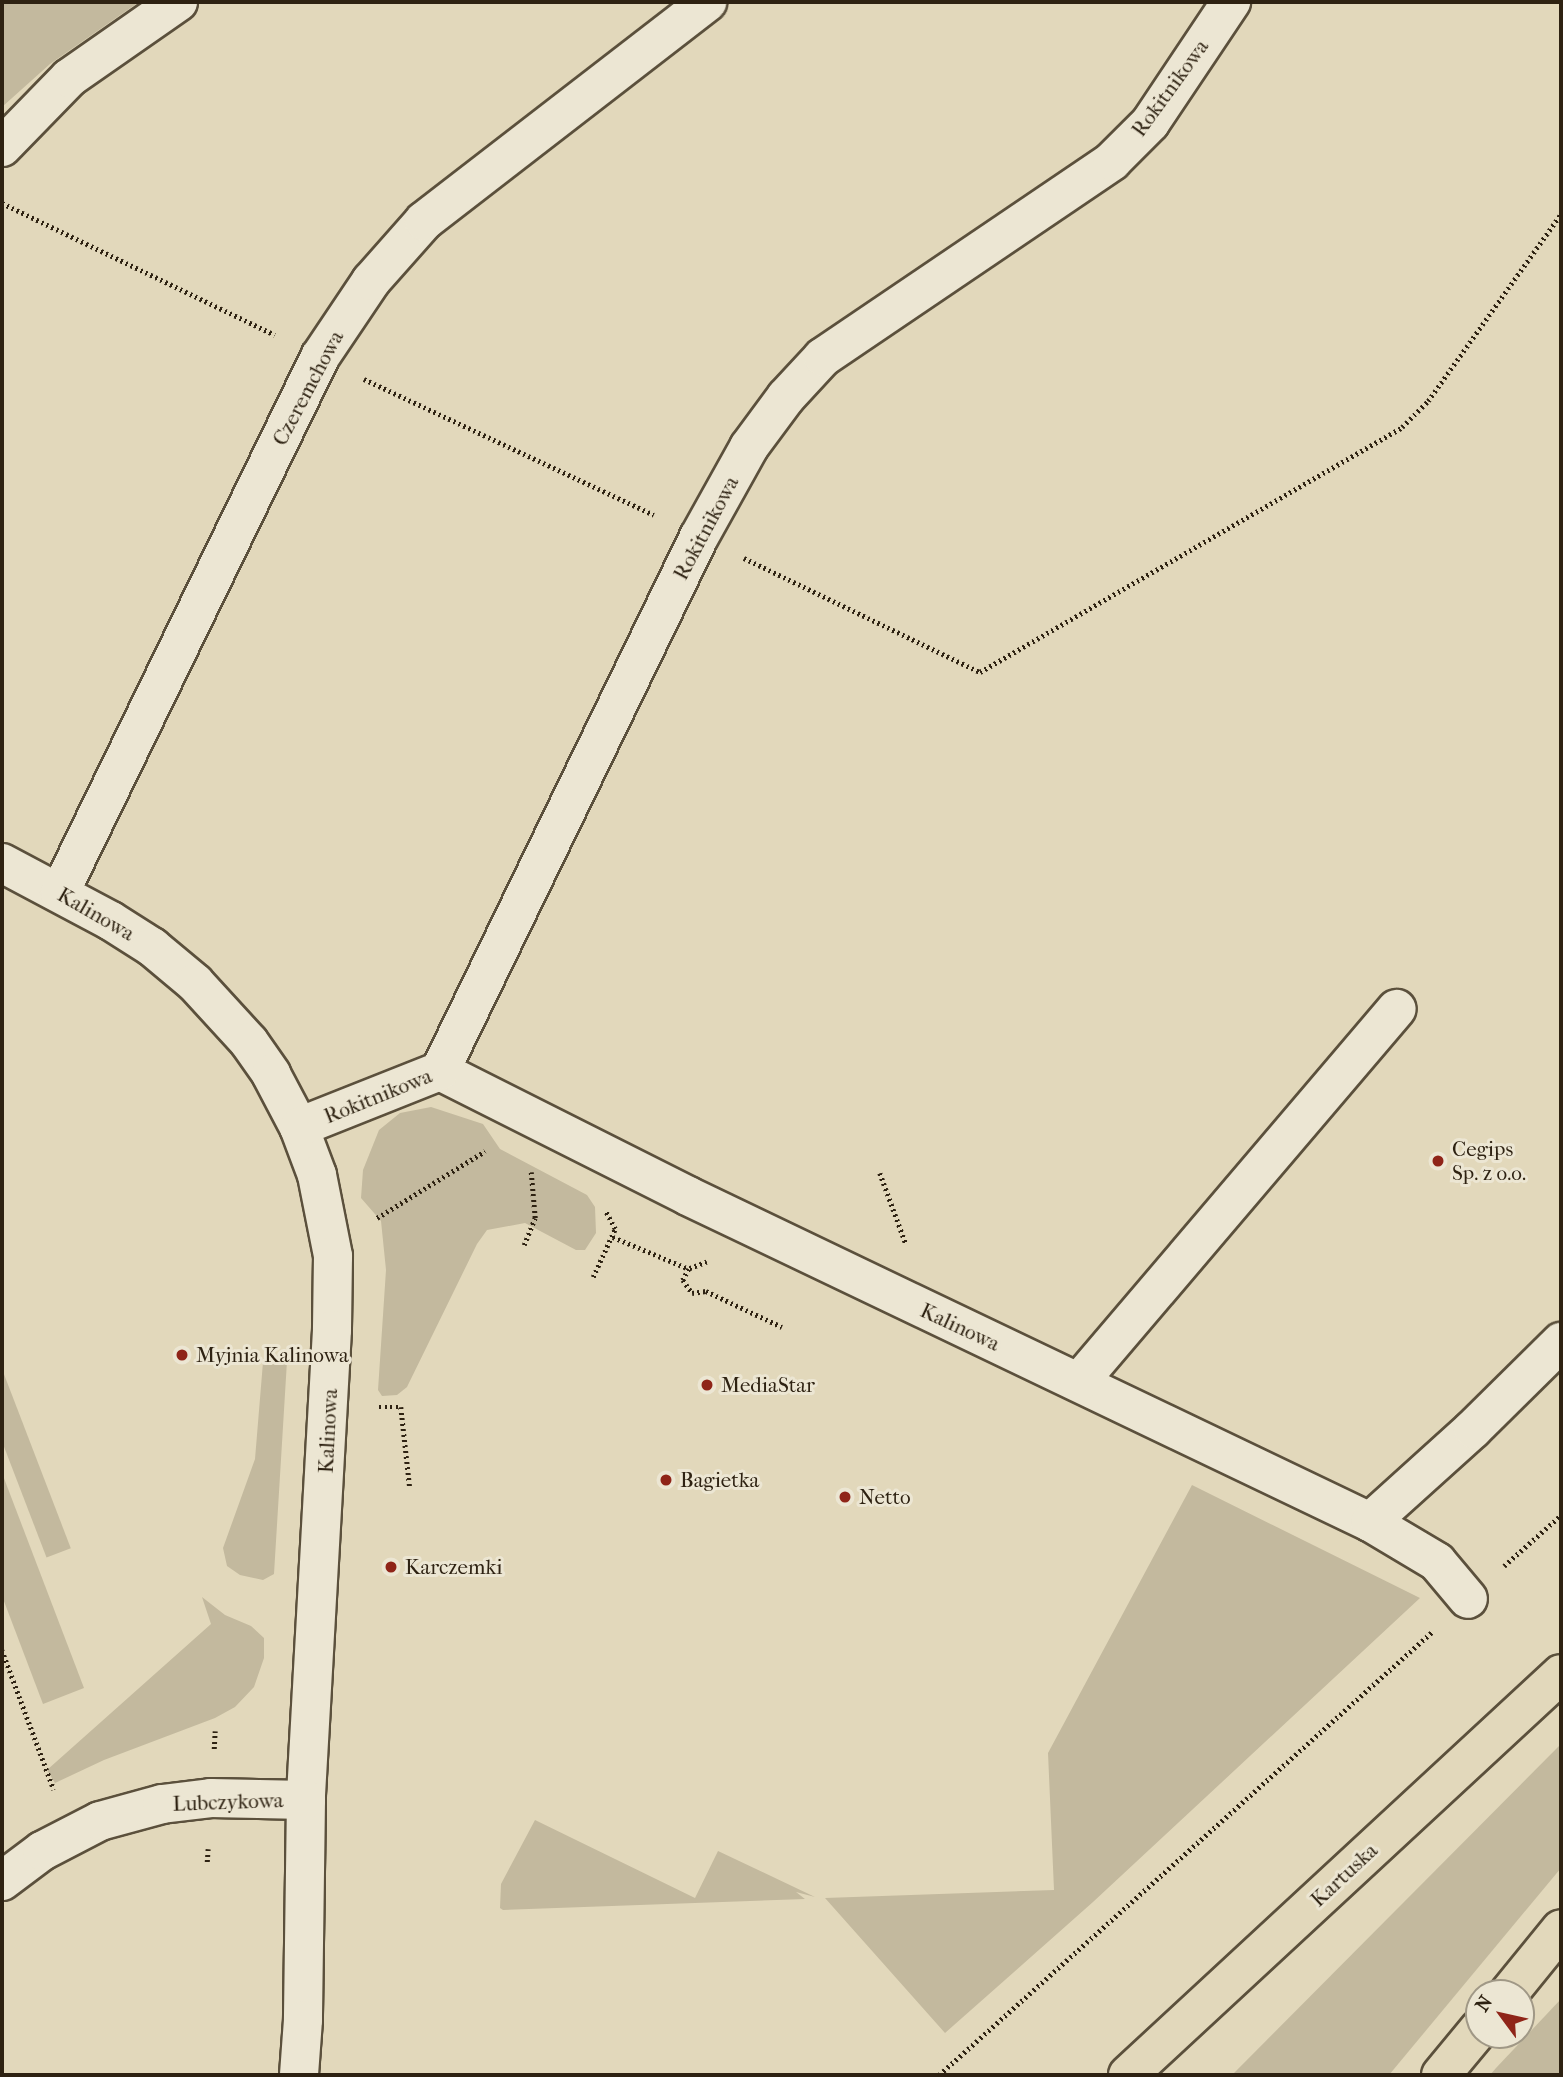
<!DOCTYPE html>
<html>
<head>
<meta charset="utf-8">
<style>
	body { margin:0 }
	#map { position:relative; width:1563px; height:2077px; overflow:hidden; background:#e2d8bb; font-family:"IM FELL French Canon",serif }
	div>[style] { position:absolute }
	[style*='--x'] { left:calc(var(--x)*1px); top:calc(var(--y)*1px); width:calc(var(--w)*1px); rotate:calc(var(--a)*1deg) }
	.green>* { inset:0; background:#c3b99e; transform-origin:0 0 }
	.path>* { height:4.5px; margin-top:-2.25px; transform-origin:0; background:repeating-linear-gradient(90deg,#2e2212 0 2px,transparent 0 5.5px) }
	.roads { filter:drop-shadow(2px 0 #5b503c) drop-shadow(-2px 0 #5b503c) drop-shadow(0 2px #5b503c) drop-shadow(0 -2px #5b503c) }
	.minor>* { height:38px; margin:-19px; padding:0 19px; transform-origin:19px; border-radius:19px; background:#ece6d3 }
	.major>* { height:38px; margin:-19px; padding:0 19px; transform-origin:19px; border-radius:19px; background:#e2d8bb }
	.dots>* { width:19px; height:19px; translate:-50% -50%; box-sizing:border-box; border:4px solid #ece6d3; border-radius:50% }
	span { translate:-50% -50%; white-space:nowrap; text-align:center; line-height:1.15; -webkit-text-stroke:6px #ece6d3; paint-order:stroke }
	.street-label { font-size:21px; color:#2e2212 }
	.poi-label { font-size:21px; color:#2e2212 }
	.left { translate:0 -50%; text-align:left }
	.frame { position:absolute; inset:0; border:4px solid #2e2212; pointer-events:none }
	.north { position:absolute; left:1465px; top:1979px; width:70px; height:70px; box-sizing:border-box; background:#ece6d3; border:2px solid #a09886; border-radius:50%; rotate:303deg; font-size:19px; font-weight:700; line-height:28px; text-align:center; color:#2e2212 }
	.north::after { content:''; display:block; margin:auto; width:24px; height:32px; background:#8f2418; clip-path:polygon(50% 0,100% 100%,50% 72%,0 100%) }
</style>
</head>
<body>
<div id="map">
	<div class="green">
		<div style="clip-path:polygon(2px 2px,139px 2px,50px 64px,2px 107px)"></div>
		<div style="clip-path:polygon(431px 1107px,483px 1124px,500px 1149px,587px 1195px,595px 1207px,596px 1233px,585px 1250px,576px 1250px,525px 1223px,487px 1230px,477px 1244px,407px 1387px,397px 1395px,382px 1396px,378px 1390px,386px 1270px,381px 1221px,361px 1198px,363px 1170px,379px 1130px,400px 1113px)"></div>
		<div style="clip-path:polygon(278px 1355px,287px 1361px,274px 1574px,263px 1580px,240px 1575px,227px 1566px,223px 1548px,255px 1459px,263px 1362px)"></div>
		<div style="left:2px;top:1369px;width:192px;height:26px;rotate:69deg"></div>
		<div style="clip-path:polygon(2px 1473px,84px 1688px,43px 1704px,2px 1596px)"></div>
		<div style="clip-path:polygon(1192px 1485px,1420px 1598px,1093px 1902px,945px 2033px,825px 1898px,1054px 1890px,1048px 1753px)"></div>
		<div style="clip-path:polygon(202px 1597px,225px 1615px,251px 1626px,264px 1638px,264px 1658px,254px 1687px,235px 1707px,215px 1718px,104px 1760px,55px 1783px,47px 1770px,211px 1624px)"></div>
		<div style="clip-path:polygon(1561px 1744px,1561px 1868px,1389px 2075px,1232px 2075px)"></div>
		<div style="clip-path:polygon(535px 1820px,695px 1898px,718px 1851px,815px 1897px,796px 1892px,805px 1899px,503px 1910px,500px 1908px,501px 1884px)"></div>
		<div style="clip-path:polygon(1561px 1999px,1561px 2075px,1490px 2075px,1496px 2068px)"></div>
	</div>
	<div class="path">
		<div style="--x:2;--y:203;--w:303;--a:25.8"></div>
		<div style="--x:364;--y:379;--w:320;--a:25.1"></div>
		<div style="--x:744;--y:558;--w:262;--a:25.8"></div>
		<div style="--x:980;--y:672;--w:488;--a:-30.1"></div>
		<div style="--x:1402;--y:427;--w:37;--a:-45"></div>
		<div style="--x:1428;--y:401;--w:229;--a:-54.6"></div>
		<div style="--x:880;--y:1173;--w:76;--a:69.9"></div>
		<div style="--x:377;--y:1218;--w:127;--a:-31.8"></div>
		<div style="--x:613;--y:1237;--w:82;--a:22.8"></div>
		<div style="--x:524;--y:1245;--w:29;--a:-68"></div>
		<div style="--x:535;--y:1218;--w:46;--a:-95"></div>
		<div style="--x:707;--y:1262;--w:19;--a:159"></div>
		<div style="--x:689;--y:1269;--w:13;--a:119"></div>
		<div style="--x:683;--y:1280;--w:16;--a:55"></div>
		<div style="--x:692;--y:1293;--w:14;--a:-8"></div>
		<div style="--x:706;--y:1291;--w:84;--a:25.3"></div>
		<div style="--x:593;--y:1277;--w:53;--a:-65.4"></div>
		<div style="--x:615;--y:1229;--w:19;--a:-118"></div>
		<div style="--x:379;--y:1407;--w:22;--a:0"></div>
		<div style="--x:401;--y:1407;--w:81;--a:83.7"></div>
		<div style="--x:1504;--y:1566;--w:76;--a:-41.8"></div>
		<div style="--x:2;--y:1650;--w:149;--a:69.6"></div>
		<div style="--x:214;--y:1749;--w:18;--a:-87"></div>
		<div style="--x:207;--y:1862;--w:13;--a:-86"></div>
		<div style="--x:939;--y:2075;--w:664;--a:-41.95"></div>
	</div>
	<div class="roads">
		<div class="minor">
			<div style="--x:2;--y:147;--w:96;--a:-45.8"></div>
			<div style="--x:69;--y:78;--w:133;--a:-34.9"></div>
			<div style="--x:2;--y:863;--w:123;--a:28"></div>
			<div style="--x:111;--y:921;--w:49;--a:32.4"></div>
			<div style="--x:152;--y:947;--w:56;--a:39.9"></div>
			<div style="--x:195;--y:983;--w:80;--a:47.5"></div>
			<div style="--x:249;--y:1042;--w:39;--a:55"></div>
			<div style="--x:271;--y:1074;--w:60;--a:62.2"></div>
			<div style="--x:299;--y:1127;--w:51;--a:69.4"></div>
			<div style="--x:317;--y:1175;--w:83;--a:78.8"></div>
			<div style="--x:333;--y:1256;--w:74;--a:90.8"></div>
			<div style="--x:332;--y:1330;--w:471;--a:93.2"></div>
			<div style="--x:306;--y:1800;--w:220;--a:90.8"></div>
			<div style="--x:303;--y:2020;--w:55;--a:94.2"></div>
			<div style="--x:60;--y:892;--w:595;--a:-64.08"></div>
			<div style="--x:320;--y:357;--w:92;--a:-56.1"></div>
			<div style="--x:371;--y:281;--w:80;--a:-48.5"></div>
			<div style="--x:424;--y:221;--w:358;--a:-37.7"></div>
			<div style="--x:440;--y:1071;--w:278;--a:26.7"></div>
			<div style="--x:688;--y:1196;--w:756;--a:25.55"></div>
			<div style="--x:1370;--y:1522;--w:78;--a:30.8"></div>
			<div style="--x:1437;--y:1562;--w:48;--a:50"></div>
			<div style="--x:299;--y:1127;--w:152;--a:-21.7"></div>
			<div style="--x:440;--y:1071;--w:593;--a:-64.13"></div>
			<div style="--x:699;--y:537;--w:103;--a:-60.9"></div>
			<div style="--x:749;--y:447;--w:62;--a:-53.5"></div>
			<div style="--x:786;--y:397;--w:54;--a:-47.2"></div>
			<div style="--x:823;--y:357;--w:349;--a:-34.1"></div>
			<div style="--x:1112;--y:161;--w:54;--a:-45"></div>
			<div style="--x:1150;--y:123;--w:146;--a:-56.2"></div>
			<div style="--x:1079;--y:1382;--w:490;--a:-49.6"></div>
			<div style="--x:1370;--y:1522;--w:139;--a:-42.1"></div>
			<div style="--x:1473;--y:1429;--w:124;--a:-44.7"></div>
			<div style="--x:2;--y:1881;--w:50;--a:-36.9"></div>
			<div style="--x:42;--y:1851;--w:65;--a:-27.3"></div>
			<div style="--x:100;--y:1821;--w:64;--a:-15.3"></div>
			<div style="--x:162;--y:1804;--w:49;--a:-7"></div>
			<div style="--x:211;--y:1798;--w:95;--a:1.2"></div>
		</div>
		<div class="major">
			<div style="--x:1509;--y:1993;--w:82;--a:-50.9"></div>
			<div style="--x:1128;--y:2075;--w:590;--a:-42.8"></div>
			<div style="--x:1441;--y:2075;--w:60;--a:-50.4"></div>
		</div>
	</div>
	<div class="dots">
		<div style="left:1438px;top:1161px;background:#8f2418"></div>
		<div style="left:182px;top:1355px;background:#8f2418"></div>
		<div style="left:707px;top:1385px;background:#8f2418"></div>
		<div style="left:666px;top:1480px;background:#8f2418"></div>
		<div style="left:845px;top:1497px;background:#8f2418"></div>
		<div style="left:391px;top:1567px;background:#8f2418"></div>
	</div>
	<div class="street-label">
		<span style="left:1170px;top:88px;rotate:-54deg">Rokitnikowa</span>
		<span style="left:308px;top:388px;rotate:-62deg">Czeremchowa</span>
		<span style="left:706px;top:528px;rotate:-62deg">Rokitnikowa</span>
		<span style="left:96px;top:914px;rotate:30deg">Kalinowa</span>
		<span style="left:378px;top:1096px;rotate:-22deg">Rokitnikowa</span>
		<span style="left:960px;top:1327px;rotate:25deg">Kalinowa</span>
		<span style="left:328px;top:1431px;rotate:-87deg">Kalinowa</span>
		<span style="left:228px;top:1802px;rotate:-2deg">Lubczykowa</span>
		<span style="left:1344px;top:1875px;rotate:-43deg">Kartuska</span>
	</div>
	<div class="poi-label">
		<span class="left" style="left:1452px;top:1161px">Cegips<br>Sp. z o.o.</span>
		<span class="left" style="left:196px;top:1355px">Myjnia Kalinowa</span>
		<span class="left" style="left:721px;top:1385px">MediaStar</span>
		<span class="left" style="left:680px;top:1480px">Bagietka</span>
		<span class="left" style="left:859px;top:1497px">Netto</span>
		<span class="left" style="left:405px;top:1567px">Karczemki</span>
	</div>
	<div class="frame"></div>
	<div class="north">N</div>
</div>
</body>
</html>
